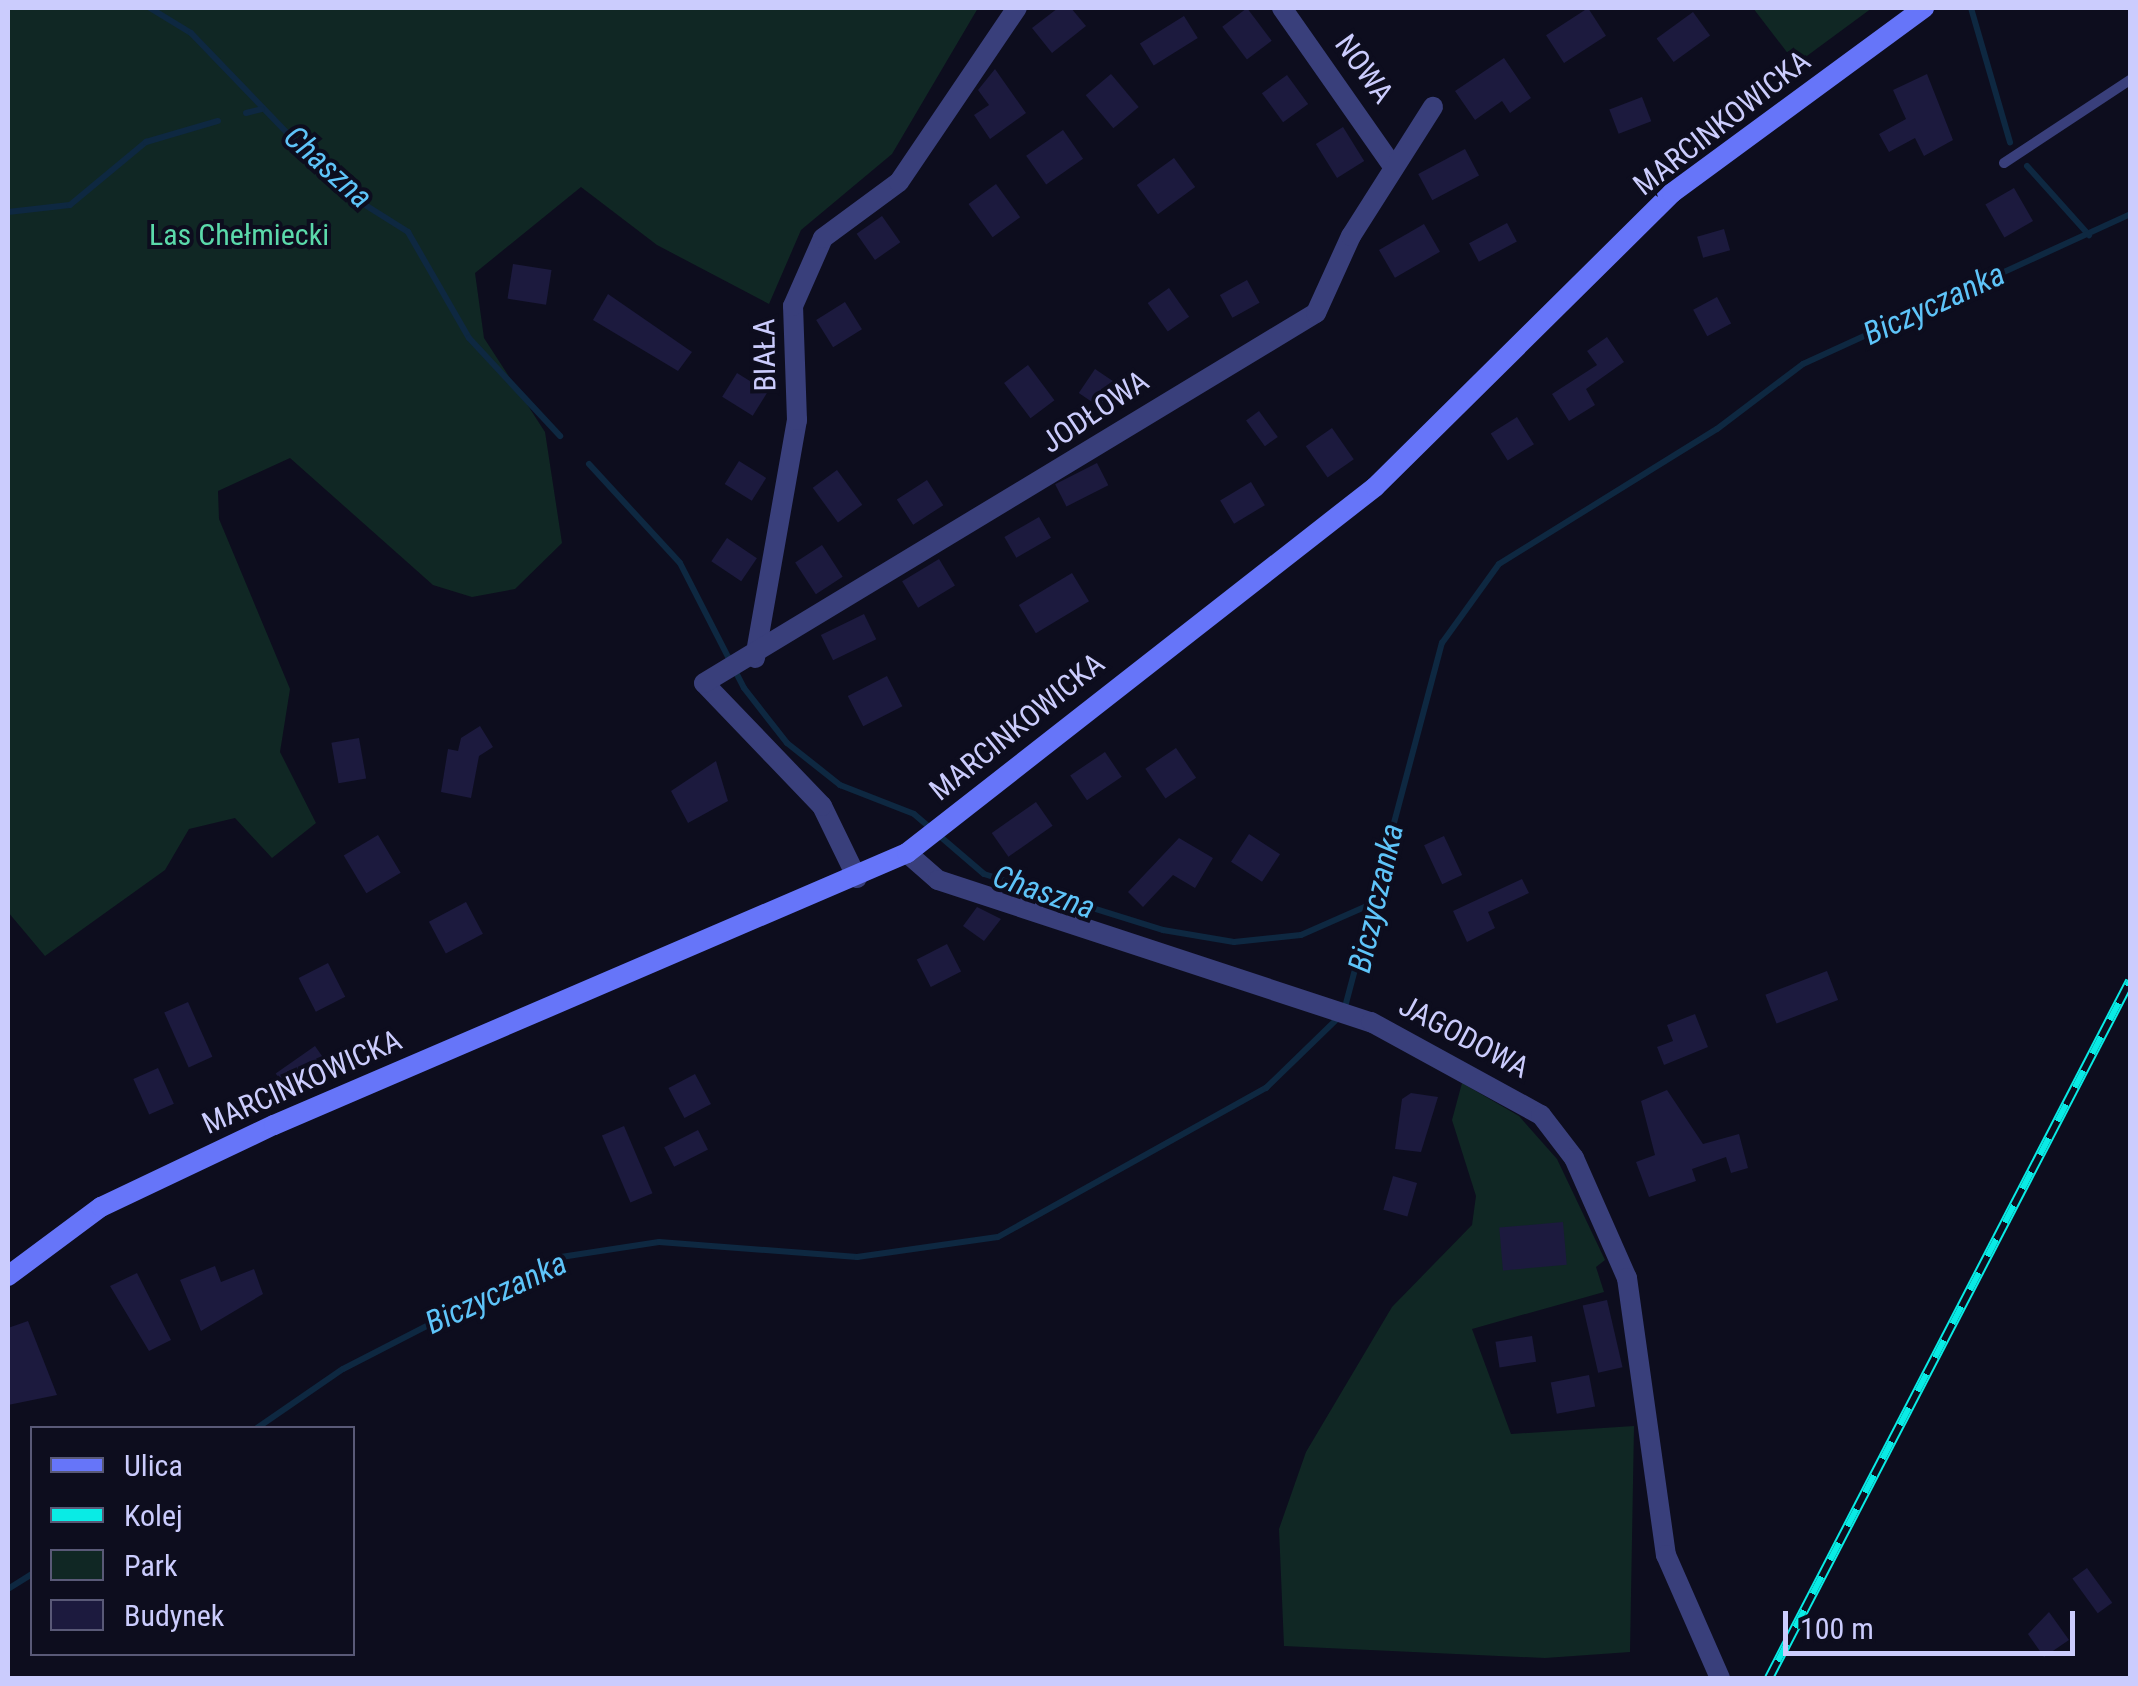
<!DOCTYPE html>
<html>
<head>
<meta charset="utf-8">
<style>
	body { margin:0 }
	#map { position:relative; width:2138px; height:1686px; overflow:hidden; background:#0d0d1e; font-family:"Roboto Condensed",sans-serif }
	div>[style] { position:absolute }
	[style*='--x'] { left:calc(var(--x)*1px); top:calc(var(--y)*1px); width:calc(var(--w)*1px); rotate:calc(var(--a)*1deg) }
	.green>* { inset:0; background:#102724 }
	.stream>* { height:6px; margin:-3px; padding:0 3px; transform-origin:3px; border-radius:3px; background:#0e2841 }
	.building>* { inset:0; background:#1c1a3e; transform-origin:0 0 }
	.lane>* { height:10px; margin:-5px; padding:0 5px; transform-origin:5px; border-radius:5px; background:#393f7b }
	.street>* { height:20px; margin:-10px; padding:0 10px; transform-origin:10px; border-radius:10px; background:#393f7b }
	.secondary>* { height:20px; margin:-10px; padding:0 10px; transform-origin:10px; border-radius:10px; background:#6675f9 }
	.rail>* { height:10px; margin-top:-5px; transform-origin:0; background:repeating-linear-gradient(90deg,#0d0d1e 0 19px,#09ebe5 0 38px); box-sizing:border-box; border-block:2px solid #09ebe5 }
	span { translate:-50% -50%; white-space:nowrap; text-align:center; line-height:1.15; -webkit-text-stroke:8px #0d0d1e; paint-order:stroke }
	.street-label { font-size:30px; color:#cbccfd }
	.park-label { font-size:30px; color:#5bd9aa }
	.water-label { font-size:32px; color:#5ec4f9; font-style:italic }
	.frame { position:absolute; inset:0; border:10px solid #cbccfd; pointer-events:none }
	.legend { position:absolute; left:30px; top:1426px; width:325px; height:230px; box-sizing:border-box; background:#0d0d1e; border:2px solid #595977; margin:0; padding:12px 18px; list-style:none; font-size:30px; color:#cbccfd }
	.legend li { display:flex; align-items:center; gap:20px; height:50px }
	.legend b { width:50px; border:2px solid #595977 }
	.scale { position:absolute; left:1783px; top:1611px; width:292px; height:45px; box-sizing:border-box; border:5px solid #cbccfd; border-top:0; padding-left:12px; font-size:30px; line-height:35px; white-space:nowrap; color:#cbccfd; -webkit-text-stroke:8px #0d0d1e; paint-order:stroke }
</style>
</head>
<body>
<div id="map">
	<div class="green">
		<div style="clip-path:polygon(8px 8px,978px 8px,892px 154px,801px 230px,769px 304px,657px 245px,581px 187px,475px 273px,484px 338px,545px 432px,562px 543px,515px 589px,472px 597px,433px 585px,290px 458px,218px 491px,219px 519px,290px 689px,280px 752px,316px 823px,272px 858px,235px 818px,189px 829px,165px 870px,45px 956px,8px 912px)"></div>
		<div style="clip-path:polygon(1753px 8px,1872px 8px,1796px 64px)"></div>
		<div style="clip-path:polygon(1462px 1083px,1519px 1116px,1557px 1159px,1605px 1260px,1596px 1267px,1604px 1292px,1472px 1329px,1511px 1434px,1634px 1426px,1630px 1652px,1545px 1658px,1284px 1646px,1279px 1529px,1306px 1452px,1392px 1307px,1472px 1225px,1476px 1196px,1452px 1120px)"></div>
	</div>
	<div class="stream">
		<div style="--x:150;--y:8;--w:48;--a:31.4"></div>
		<div style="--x:191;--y:33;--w:219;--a:46.1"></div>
		<div style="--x:343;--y:191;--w:77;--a:32.2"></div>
		<div style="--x:408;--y:232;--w:122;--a:60.1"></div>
		<div style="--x:469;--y:338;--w:134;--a:47.1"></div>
		<div style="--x:1971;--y:8;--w:140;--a:73.8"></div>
		<div style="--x:246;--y:113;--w:16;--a:-14"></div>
		<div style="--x:2027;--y:166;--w:93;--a:48.1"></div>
		<div style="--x:8;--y:212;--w:62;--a:-6.4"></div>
		<div style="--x:70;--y:205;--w:99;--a:-39.7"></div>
		<div style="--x:146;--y:142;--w:75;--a:-16.3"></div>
		<div style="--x:589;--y:464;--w:134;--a:47.4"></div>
		<div style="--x:680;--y:563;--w:140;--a:62.9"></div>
		<div style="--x:744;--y:688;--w:70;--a:52"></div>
		<div style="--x:787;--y:743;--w:68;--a:38.4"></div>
		<div style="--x:840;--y:785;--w:79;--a:21.4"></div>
		<div style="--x:914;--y:814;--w:92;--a:40.6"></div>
		<div style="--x:984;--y:874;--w:188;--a:17.4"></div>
		<div style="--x:1163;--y:930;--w:72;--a:9.6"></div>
		<div style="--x:1234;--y:942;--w:67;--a:-6"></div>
		<div style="--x:1301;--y:935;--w:80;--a:-23.7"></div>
		<div style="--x:1345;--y:1007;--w:377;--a:-75.1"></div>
		<div style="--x:1442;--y:643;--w:97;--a:-54.2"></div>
		<div style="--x:1499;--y:564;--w:256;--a:-31.8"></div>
		<div style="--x:1717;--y:429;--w:108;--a:-37.1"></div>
		<div style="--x:1803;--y:364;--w:360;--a:-24.6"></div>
		<div style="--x:257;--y:1428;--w:104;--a:-34.5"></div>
		<div style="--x:343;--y:1369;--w:245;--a:-27.2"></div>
		<div style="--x:561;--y:1257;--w:99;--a:-8.7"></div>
		<div style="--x:659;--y:1242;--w:199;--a:4.3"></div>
		<div style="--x:857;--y:1257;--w:142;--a:-8.1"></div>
		<div style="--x:998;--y:1237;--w:307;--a:-29.1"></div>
		<div style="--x:1266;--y:1088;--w:100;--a:-44.2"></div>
		<div style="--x:8;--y:1589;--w:28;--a:-32"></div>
	</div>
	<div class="building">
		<div style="clip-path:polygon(1058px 8px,1071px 8px,1086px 26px,1052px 53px,1032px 28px)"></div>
		<div style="left:1247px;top:8px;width:41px;height:31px;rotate:53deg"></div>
		<div style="left:1588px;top:8px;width:33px;height:50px;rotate:57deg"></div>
		<div style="left:1693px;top:12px;width:29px;height:45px;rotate:54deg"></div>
		<div style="left:1184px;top:16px;width:26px;height:52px;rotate:58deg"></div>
		<div style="clip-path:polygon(1504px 58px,1531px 98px,1510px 113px,1502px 101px,1475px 120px,1455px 91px)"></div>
		<div style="clip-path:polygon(995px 69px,1026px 113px,990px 139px,974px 115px,989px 105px,978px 90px)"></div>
		<div style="left:1111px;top:74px;width:43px;height:33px;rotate:50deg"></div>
		<div style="clip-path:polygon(1927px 74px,1953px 140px,1924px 156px,1915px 138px,1889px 152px,1879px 134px,1906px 119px,1893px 90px)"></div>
		<div style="left:1287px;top:75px;width:36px;height:31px;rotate:54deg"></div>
		<div style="left:1642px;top:97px;width:26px;height:35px;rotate:69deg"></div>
		<div style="left:1343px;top:127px;width:40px;height:32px;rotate:58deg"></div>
		<div style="left:1063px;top:130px;width:35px;height:45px;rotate:55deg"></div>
		<div style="left:1465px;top:149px;width:30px;height:53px;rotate:62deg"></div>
		<div style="left:1174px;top:158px;width:36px;height:46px;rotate:54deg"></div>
		<div style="left:996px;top:184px;width:41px;height:34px;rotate:54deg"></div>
		<div style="left:2014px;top:188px;width:38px;height:33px;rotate:60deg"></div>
		<div style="left:882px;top:216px;width:32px;height:31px;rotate:55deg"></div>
		<div style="left:1507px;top:223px;width:21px;height:43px;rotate:62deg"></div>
		<div style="left:1424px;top:224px;width:32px;height:52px;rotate:60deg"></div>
		<div style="left:1724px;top:229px;width:22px;height:28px;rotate:74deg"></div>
		<div style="left:513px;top:264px;width:39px;height:35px;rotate:9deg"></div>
		<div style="left:1247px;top:280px;width:26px;height:31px;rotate:61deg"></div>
		<div style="left:1169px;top:288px;width:35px;height:26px;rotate:55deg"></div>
		<div style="clip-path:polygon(608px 294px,692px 352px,678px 371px,593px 320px)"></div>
		<div style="left:1717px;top:297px;width:30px;height:27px;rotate:62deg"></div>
		<div style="left:845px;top:302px;width:32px;height:34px;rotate:58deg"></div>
		<div style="clip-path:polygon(1607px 337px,1624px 362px,1586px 389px,1595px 405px,1569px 421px,1552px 394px,1597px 365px,1587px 351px)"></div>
		<div style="left:1028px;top:365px;width:44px;height:30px;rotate:53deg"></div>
		<div style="left:1095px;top:369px;width:25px;height:29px;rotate:34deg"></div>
		<div style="left:737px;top:373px;width:36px;height:28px;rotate:32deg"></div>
		<div style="left:1259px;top:411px;width:32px;height:16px;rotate:54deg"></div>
		<div style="left:1517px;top:417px;width:32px;height:31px;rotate:58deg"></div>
		<div style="left:1332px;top:428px;width:38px;height:32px;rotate:55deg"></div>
		<div style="left:739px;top:461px;width:32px;height:27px;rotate:32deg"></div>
		<div style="left:1097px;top:463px;width:25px;height:47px;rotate:63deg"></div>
		<div style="left:837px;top:470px;width:43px;height:30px;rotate:54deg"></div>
		<div style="left:927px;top:480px;width:30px;height:36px;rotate:57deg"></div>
		<div style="left:1251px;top:482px;width:27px;height:36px;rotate:59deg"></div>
		<div style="left:1039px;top:517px;width:24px;height:40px;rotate:60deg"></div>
		<div style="left:727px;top:538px;width:36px;height:28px;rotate:34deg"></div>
		<div style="left:822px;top:545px;width:38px;height:32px;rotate:57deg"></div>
		<div style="left:939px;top:559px;width:31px;height:43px;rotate:59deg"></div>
		<div style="left:1072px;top:573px;width:33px;height:62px;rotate:59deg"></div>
		<div style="left:864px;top:614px;width:28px;height:48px;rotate:64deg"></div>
		<div style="left:887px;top:676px;width:34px;height:44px;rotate:63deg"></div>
		<div style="clip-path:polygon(480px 726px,493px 747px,479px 756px,471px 798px,441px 792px,448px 749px,458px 751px,461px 738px)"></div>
		<div style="left:359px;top:738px;width:41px;height:28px;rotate:80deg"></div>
		<div style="left:1176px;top:748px;width:36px;height:37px;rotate:56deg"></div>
		<div style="left:1105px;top:752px;width:30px;height:42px;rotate:56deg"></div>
		<div style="clip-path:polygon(716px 761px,728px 801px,688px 823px,671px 791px)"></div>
		<div style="left:1036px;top:802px;width:29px;height:54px;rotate:55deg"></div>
		<div style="left:1249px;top:834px;width:37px;height:33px;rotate:33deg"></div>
		<div style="left:378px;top:835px;width:44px;height:40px;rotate:59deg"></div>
		<div style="left:1444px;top:836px;width:43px;height:22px;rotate:65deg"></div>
		<div style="clip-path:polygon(1179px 838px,1213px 858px,1195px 888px,1173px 875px,1143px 907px,1128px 892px)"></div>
		<div style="clip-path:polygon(1522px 879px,1529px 893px,1488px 912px,1495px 928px,1467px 942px,1453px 911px)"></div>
		<div style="left:466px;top:902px;width:36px;height:42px;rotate:62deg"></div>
		<div style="clip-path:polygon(977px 907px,1001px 919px,984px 941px,963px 926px)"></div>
		<div style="left:947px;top:944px;width:31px;height:34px;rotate:63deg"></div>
		<div style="left:328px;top:963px;width:38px;height:33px;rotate:63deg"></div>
		<div style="left:1827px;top:971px;width:31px;height:66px;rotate:69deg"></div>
		<div style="left:188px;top:1002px;width:60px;height:26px;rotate:66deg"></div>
		<div style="clip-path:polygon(1695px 1014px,1708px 1047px,1664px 1065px,1657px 1047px,1673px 1041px,1667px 1025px)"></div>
		<div style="left:315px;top:1046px;width:21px;height:48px;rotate:55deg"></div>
		<div style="left:158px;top:1068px;width:39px;height:27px;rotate:66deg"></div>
		<div style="left:695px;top:1074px;width:34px;height:30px;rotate:62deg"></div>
		<div style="clip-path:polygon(1667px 1090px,1703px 1144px,1739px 1134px,1748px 1168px,1731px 1173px,1726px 1157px,1692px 1169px,1696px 1181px,1649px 1197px,1636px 1162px,1655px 1155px,1641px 1101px)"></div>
		<div style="clip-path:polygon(1411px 1093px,1438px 1097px,1421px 1152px,1395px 1149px,1402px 1099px)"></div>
		<div style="left:624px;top:1126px;width:73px;height:24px;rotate:67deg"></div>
		<div style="left:698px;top:1130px;width:22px;height:38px;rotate:63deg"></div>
		<div style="left:1393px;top:1176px;width:25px;height:35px;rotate:16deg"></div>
		<div style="left:1563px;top:1222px;width:43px;height:64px;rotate:85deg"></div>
		<div style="clip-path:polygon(215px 1266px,221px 1282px,254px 1269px,263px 1294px,201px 1331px,180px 1280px)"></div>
		<div style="clip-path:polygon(137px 1273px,171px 1340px,149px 1351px,110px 1286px)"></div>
		<div style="left:1607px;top:1300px;width:69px;height:25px;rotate:77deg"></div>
		<div style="clip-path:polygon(28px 1321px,57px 1395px,8px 1405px,8px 1328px)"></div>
		<div style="left:1532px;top:1336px;width:26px;height:37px;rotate:81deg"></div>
		<div style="left:1589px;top:1375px;width:32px;height:39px;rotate:79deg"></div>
		<div style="left:2087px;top:1568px;width:43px;height:18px;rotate:54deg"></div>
		<div style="clip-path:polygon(2049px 1612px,2069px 1640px,2044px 1657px,2028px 1634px)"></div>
	</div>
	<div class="lane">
		<div style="--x:2004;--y:163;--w:151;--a:-33.4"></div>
	</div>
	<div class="street">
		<div style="--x:1282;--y:8;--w:195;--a:55"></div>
		<div style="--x:755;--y:658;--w:242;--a:-80"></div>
		<div style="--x:797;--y:420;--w:114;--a:-92"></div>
		<div style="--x:793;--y:306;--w:74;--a:-66.2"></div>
		<div style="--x:823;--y:238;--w:94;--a:-36.4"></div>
		<div style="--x:899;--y:182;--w:210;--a:-55.9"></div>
		<div style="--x:907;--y:853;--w:41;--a:41.1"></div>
		<div style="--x:938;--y:880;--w:456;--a:18.2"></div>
		<div style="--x:1371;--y:1022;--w:194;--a:28.7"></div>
		<div style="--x:1541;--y:1115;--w:54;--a:52.5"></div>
		<div style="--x:1574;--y:1158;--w:131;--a:66.2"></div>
		<div style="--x:1627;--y:1278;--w:280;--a:82"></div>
		<div style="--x:1666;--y:1555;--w:134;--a:66.3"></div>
		<div style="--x:857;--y:878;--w:80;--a:-115.9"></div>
		<div style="--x:822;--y:806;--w:170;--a:-133.8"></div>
		<div style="--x:704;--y:683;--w:715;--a:-31.16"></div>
		<div style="--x:1316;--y:313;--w:85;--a:-65.6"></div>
		<div style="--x:1351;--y:236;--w:153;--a:-57.6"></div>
	</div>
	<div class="secondary">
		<div style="--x:8;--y:1276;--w:116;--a:-36.6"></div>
		<div style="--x:101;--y:1207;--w:191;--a:-25.4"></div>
		<div style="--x:274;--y:1125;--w:689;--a:-23.25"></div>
		<div style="--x:907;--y:853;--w:594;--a:-38.03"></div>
		<div style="--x:1375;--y:487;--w:418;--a:-44.7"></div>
		<div style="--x:1672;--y:193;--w:313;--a:-36.3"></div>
	</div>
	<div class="rail">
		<div style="--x:1769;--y:1678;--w:785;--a:-62.62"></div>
	</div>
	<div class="street-label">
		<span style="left:1364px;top:69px;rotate:54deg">NOWA</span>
		<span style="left:1722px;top:123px;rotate:-38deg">MARCINKOWICKA</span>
		<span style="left:765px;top:355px;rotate:-91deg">BIAŁA</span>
		<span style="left:1095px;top:412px;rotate:-34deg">JODŁOWA</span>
		<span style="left:1017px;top:727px;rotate:-39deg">MARCINKOWICKA</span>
		<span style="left:1464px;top:1037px;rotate:28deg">JAGODOWA</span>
		<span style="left:302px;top:1082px;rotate:-24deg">MARCINKOWICKA</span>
	</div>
	<div class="park-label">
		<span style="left:239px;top:235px">Las Chełmiecki</span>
	</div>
	<div class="water-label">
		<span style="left:328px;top:167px;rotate:42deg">Chaszna</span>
		<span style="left:1934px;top:304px;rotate:-25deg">Biczyczanka</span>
		<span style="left:1044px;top:892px;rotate:19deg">Chaszna</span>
		<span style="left:1376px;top:898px;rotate:-77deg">Biczyczanka</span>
		<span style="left:496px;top:1293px;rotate:-25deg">Biczyczanka</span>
	</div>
	<div class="frame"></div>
	<ul class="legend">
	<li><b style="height:12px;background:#6675f9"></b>Ulica</li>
	<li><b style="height:12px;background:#09ebe5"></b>Kolej</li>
	<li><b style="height:28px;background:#102724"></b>Park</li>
	<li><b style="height:28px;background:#1c1a3e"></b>Budynek</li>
	</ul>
	<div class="scale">100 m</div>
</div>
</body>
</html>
